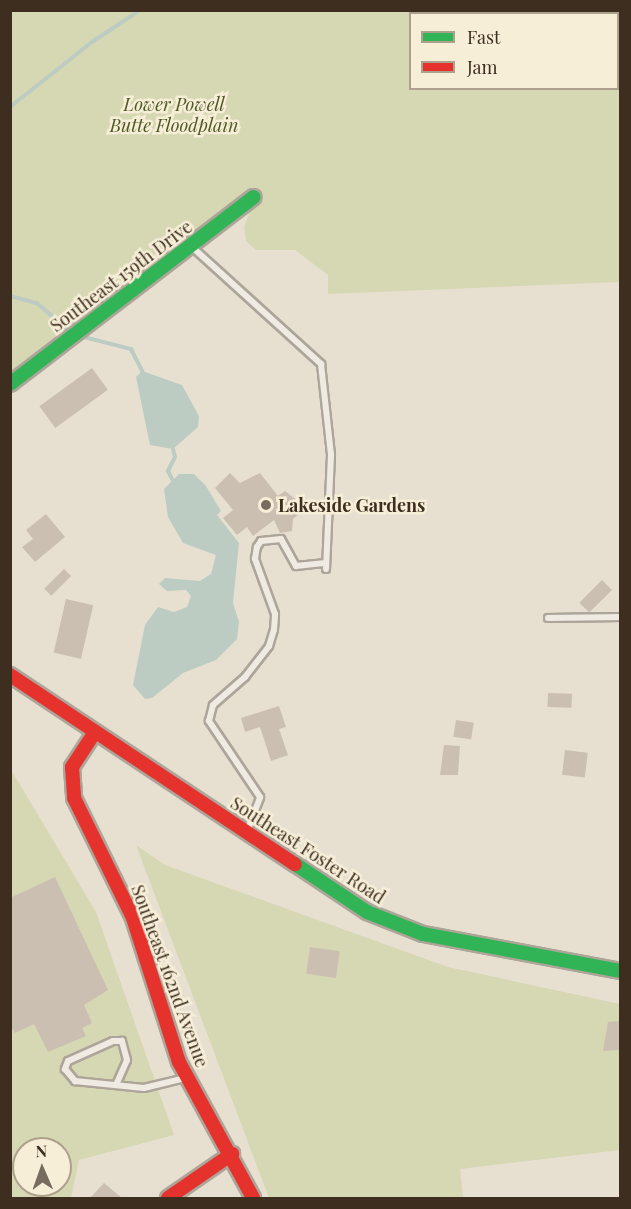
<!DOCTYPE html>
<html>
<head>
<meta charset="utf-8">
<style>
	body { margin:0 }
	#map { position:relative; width:631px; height:1209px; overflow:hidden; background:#e7e0d1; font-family:"Playfair Display",serif }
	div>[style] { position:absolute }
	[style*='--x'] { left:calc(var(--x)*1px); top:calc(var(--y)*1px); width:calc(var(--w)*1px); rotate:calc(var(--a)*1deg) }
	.green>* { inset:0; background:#d6d7b3 }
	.water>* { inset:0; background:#bcccc2 }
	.stream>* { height:4px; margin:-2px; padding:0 2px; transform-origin:2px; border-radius:2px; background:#bcccc2 }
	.building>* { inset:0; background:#cbbfb2; transform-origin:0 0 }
	.roads { filter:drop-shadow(2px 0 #ada599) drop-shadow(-2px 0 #ada599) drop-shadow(0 2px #ada599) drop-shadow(0 -2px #ada599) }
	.lane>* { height:6px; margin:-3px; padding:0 3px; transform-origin:3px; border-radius:3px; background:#efebe3 }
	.fast>* { height:14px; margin:-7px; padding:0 7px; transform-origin:7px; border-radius:7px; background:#30b455 }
	.jam>* { height:14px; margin:-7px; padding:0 7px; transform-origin:7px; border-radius:7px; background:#e5322d }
	.dots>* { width:16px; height:16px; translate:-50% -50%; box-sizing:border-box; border:3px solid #f7eed8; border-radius:50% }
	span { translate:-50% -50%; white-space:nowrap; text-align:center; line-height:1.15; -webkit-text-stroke:5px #f7eed8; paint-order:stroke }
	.park-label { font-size:18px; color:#4d5a26; font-style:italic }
	.street-label { font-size:18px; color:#3d2e20 }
	.poi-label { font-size:18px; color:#3d2e20; font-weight:700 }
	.left { translate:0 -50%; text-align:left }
	.frame { position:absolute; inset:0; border:12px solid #3d2e20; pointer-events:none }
	.legend { position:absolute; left:409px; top:12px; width:210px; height:78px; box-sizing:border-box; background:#f7eed8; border:2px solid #ada18e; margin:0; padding:8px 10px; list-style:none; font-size:18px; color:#3d2e20 }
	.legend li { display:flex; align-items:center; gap:12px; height:30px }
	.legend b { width:30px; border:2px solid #ada18e }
	.north { position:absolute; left:12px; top:1137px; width:60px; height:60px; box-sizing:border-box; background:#f7eed8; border:2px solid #ada18e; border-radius:50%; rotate:358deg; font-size:16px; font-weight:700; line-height:24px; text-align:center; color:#3d2e20 }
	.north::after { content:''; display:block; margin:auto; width:21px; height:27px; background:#786c5e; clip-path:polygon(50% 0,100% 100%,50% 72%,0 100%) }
</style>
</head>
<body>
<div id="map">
	<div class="green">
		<div style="clip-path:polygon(evenodd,11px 11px,620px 11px,620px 282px,328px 294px,328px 275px,295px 250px,256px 250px,246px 241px,244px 227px,256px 197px,234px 201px,11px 371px,11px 11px,410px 14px,618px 14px,618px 88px,410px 88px,410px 14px)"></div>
		<div style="clip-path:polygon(evenodd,10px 768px,96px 912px,174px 1135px,79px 1160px,71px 1198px,11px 1198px,10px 768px,24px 1149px,60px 1149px,60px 1185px,24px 1185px,24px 1149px)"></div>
		<div style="clip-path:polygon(136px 845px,165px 865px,448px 967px,620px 1004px,620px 1150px,460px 1169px,463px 1198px,269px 1198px)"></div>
	</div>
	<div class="water">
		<div style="clip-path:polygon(142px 371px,182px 385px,199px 416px,198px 427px,173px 449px,150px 445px,136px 377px)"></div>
		<div style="clip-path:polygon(179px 474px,194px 474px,206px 486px,221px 511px,217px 515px,239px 543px,233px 603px,239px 622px,237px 639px,216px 660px,183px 673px,152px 698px,145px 699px,133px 685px,145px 625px,158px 607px,174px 612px,187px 607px,191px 596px,186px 590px,167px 591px,159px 584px,165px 578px,200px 581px,211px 574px,216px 555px,183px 543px,168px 517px,164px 489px)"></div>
	</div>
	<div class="stream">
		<div style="--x:10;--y:107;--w:105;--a:-38.4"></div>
		<div style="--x:92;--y:42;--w:58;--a:-33.7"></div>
		<div style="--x:10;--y:296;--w:28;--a:15"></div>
		<div style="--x:37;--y:303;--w:44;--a:41.3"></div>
		<div style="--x:80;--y:336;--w:53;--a:14.3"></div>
		<div style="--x:131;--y:349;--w:25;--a:63"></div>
		<div style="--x:173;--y:449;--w:8;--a:76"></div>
		<div style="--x:175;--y:457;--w:16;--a:117"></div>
		<div style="--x:168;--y:471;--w:13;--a:63"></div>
	</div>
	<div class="building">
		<div style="left:92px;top:368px;width:27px;height:65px;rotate:54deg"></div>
		<div style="clip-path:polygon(230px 473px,240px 483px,260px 473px,278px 496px,285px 491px,294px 498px,304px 510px,293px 519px,292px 531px,280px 533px,274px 520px,253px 536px,247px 527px,237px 535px,223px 518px,233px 510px,215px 488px)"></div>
		<div style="clip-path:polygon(46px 514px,65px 537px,35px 562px,22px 547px,33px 539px,26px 530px)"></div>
		<div style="left:64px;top:569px;width:10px;height:28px;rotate:45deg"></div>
		<div style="left:602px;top:580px;width:14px;height:32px;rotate:45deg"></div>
		<div style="left:66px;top:599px;width:28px;height:55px;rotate:13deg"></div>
		<div style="left:548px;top:693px;width:24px;height:14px;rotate:2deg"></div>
		<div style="clip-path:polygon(279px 706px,286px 727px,279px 729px,288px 755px,271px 761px,260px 727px,245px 732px,241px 718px)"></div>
		<div style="left:456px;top:720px;width:18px;height:17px;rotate:9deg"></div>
		<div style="clip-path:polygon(444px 745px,460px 746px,458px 775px,440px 775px)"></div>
		<div style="left:565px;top:750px;width:23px;height:25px;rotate:7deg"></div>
		<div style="clip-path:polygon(55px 877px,108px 990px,84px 1005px,92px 1023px,82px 1028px,86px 1036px,48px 1052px,34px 1024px,15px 1033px,10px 1025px,10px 898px)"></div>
		<div style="left:310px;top:947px;width:30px;height:27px;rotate:8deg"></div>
		<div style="clip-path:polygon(621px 1021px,621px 1050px,603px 1051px,608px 1022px)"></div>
		<div style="clip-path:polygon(104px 1183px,122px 1198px,90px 1198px)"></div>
	</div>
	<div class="roads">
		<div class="lane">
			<div style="--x:191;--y:246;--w:176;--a:42.2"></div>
			<div style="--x:321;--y:364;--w:92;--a:83.7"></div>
			<div style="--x:331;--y:455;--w:114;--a:92.5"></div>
			<div style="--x:548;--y:618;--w:72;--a:-0.8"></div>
			<div style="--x:248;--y:829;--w:34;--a:-69"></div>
			<div style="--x:260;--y:797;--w:92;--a:-123.9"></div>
			<div style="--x:209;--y:721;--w:16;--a:-76"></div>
			<div style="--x:213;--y:705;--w:43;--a:-41.2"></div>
			<div style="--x:245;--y:677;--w:39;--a:-52"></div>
			<div style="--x:269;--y:646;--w:17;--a:-73"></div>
			<div style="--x:274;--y:630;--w:16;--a:-86"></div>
			<div style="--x:275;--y:614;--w:59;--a:-110"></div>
			<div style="--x:255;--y:559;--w:12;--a:-81"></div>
			<div style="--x:257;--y:547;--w:7;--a:-56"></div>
			<div style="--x:261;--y:541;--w:20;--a:-6"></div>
			<div style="--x:281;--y:539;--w:31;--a:61"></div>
			<div style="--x:296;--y:566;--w:30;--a:-6"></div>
			<div style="--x:116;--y:1085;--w:27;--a:-66"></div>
			<div style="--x:127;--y:1060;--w:20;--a:-105"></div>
			<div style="--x:122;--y:1041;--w:9;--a:180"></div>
			<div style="--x:113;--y:1041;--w:49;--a:156"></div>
			<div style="--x:68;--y:1061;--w:9;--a:111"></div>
			<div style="--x:65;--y:1069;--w:16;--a:50"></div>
			<div style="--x:75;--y:1081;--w:69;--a:5.8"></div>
			<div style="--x:144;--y:1088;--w:42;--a:-13.7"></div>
		</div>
		<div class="fast">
			<div style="--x:10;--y:384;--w:307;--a:-37.5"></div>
			<div style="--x:295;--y:864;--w:87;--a:33.7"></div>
			<div style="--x:367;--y:912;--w:60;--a:21.4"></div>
			<div style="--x:423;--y:934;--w:200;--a:10.6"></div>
		</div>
		<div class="jam">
			<div style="--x:10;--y:675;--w:342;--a:33.6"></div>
			<div style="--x:95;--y:732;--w:42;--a:123.3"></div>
			<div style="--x:72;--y:767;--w:31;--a:86"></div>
			<div style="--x:74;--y:798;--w:134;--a:63.8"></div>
			<div style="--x:133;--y:918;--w:151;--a:72.3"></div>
			<div style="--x:179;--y:1062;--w:155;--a:61.4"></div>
			<div style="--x:168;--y:1198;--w:78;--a:-34.5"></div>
		</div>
	</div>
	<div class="dots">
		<div style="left:266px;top:505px;background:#786c5e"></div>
	</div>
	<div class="park-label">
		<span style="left:174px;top:115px">Lower Powell<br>Butte Floodplain</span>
	</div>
	<div class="street-label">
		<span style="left:121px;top:276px;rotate:-37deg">Southeast 159th Drive</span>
		<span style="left:308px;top:850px;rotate:33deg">Southeast Foster Road</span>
		<span style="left:170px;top:976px;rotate:70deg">Southeast 162nd Avenue</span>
	</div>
	<div class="poi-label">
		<span class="left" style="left:278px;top:505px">Lakeside Gardens</span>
	</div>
	<div class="frame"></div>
	<ul class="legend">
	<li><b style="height:8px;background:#30b455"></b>Fast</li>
	<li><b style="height:8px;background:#e5322d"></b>Jam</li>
	</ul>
	<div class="north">N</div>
</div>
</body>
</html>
